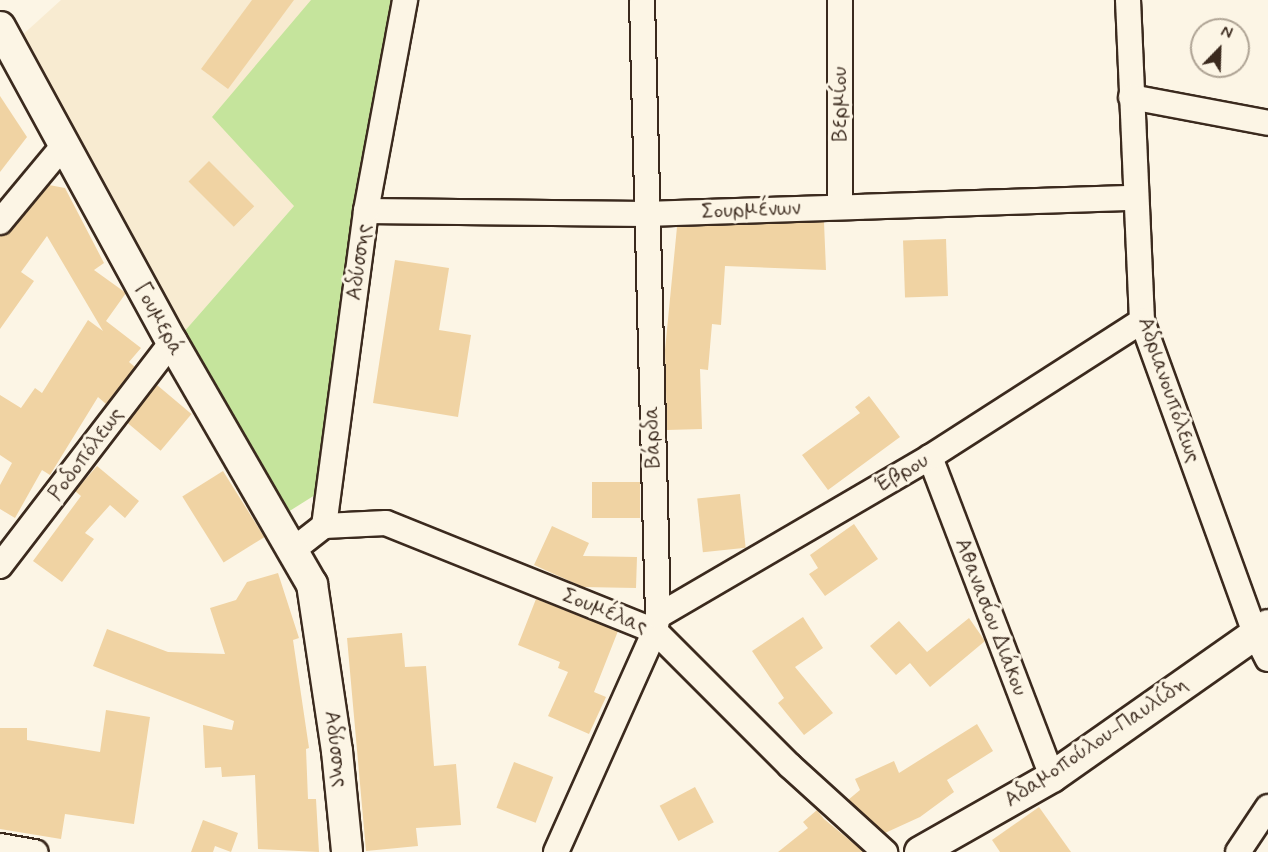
<!DOCTYPE html>
<html>
<head>
<meta charset="utf-8">
<style>
	body { margin:0 }
	#map { position:relative; width:1268px; height:852px; overflow:hidden; background:#fcf5e5; font-family:Mynerve,sans-serif }
	div>[style] { position:absolute }
	[style*='--x'] { left:calc(var(--x)*1px); top:calc(var(--y)*1px); width:calc(var(--w)*1px); rotate:calc(var(--a)*1deg) }
	.built>* { inset:0; background:#f8ebd1 }
	.green>* { inset:0; background:#c5e49c }
	.building>* { inset:0; background:#f0d3a3; transform-origin:0 0 }
	.roads { filter:drop-shadow(2px 0 #3b2a1e) drop-shadow(-2px 0 #3b2a1e) drop-shadow(0 2px #3b2a1e) drop-shadow(0 -2px #3b2a1e) }
	.minor>* { height:24px; margin:-12px; padding:0 12px; transform-origin:12px; border-radius:12px; background:#fcf5e5 }
	.tertiary>* { height:30px; margin:-15px; padding:0 15px; transform-origin:15px; border-radius:15px; background:#fcf5e5 }
	span { translate:-50% -50%; white-space:nowrap; text-align:center; line-height:1.15; -webkit-text-stroke:6px #fcf5e5; paint-order:stroke }
	.street-label { font-size:21px; color:#3b2a1e }
	.north { position:absolute; left:1190px; top:18px; width:60px; height:60px; box-sizing:border-box; background:#fcf5e5; border:2px solid #afa495; border-radius:50%; rotate:23deg; font-size:16px; font-weight:700; line-height:24px; text-align:center; color:#3b2a1e }
	.north::after { content:''; display:block; margin:auto; width:21px; height:27px; background:#3b2a1e; clip-path:polygon(50% 0,100% 100%,50% 72%,0 100%) }
</style>
</head>
<body>
<div id="map">
	<div class="built">
		<div style="clip-path:polygon(61px 0,311px 0,294px 206px,183px 333px,18px 39px)"></div>
	</div>
	<div class="green">
		<div style="clip-path:polygon(311px 0,395px 0,315px 495px,288px 512px,183px 333px,294px 206px,212px 117px)"></div>
	</div>
	<div class="building">
		<div style="clip-path:polygon(252px 0,294px 0,228px 89px,201px 69px)"></div>
		<div style="clip-path:polygon(0 96px,27px 137px,0 172px)"></div>
		<div style="left:209px;top:161px;width:64px;height:29px;rotate:45deg"></div>
		<div style="clip-path:polygon(49px 185px,65px 188px,104px 263px,94px 270px,126px 293px,106px 321px,141px 348px,129px 362px,135px 367px,106px 404px,98px 397px,50px 475px,42px 470px,15px 518px,0 509px,0 485px,12px 463px,0 455px,0 395px,21px 408px,35px 388px,42px 393px,88px 320px,103px 331px,47px 236px,21px 272px,34px 281px,0 329px,0 236px,11px 231px)"></div>
		<div style="clip-path:polygon(824px 222px,826px 270px,725px 266px,721px 325px,712px 324px,708px 370px,700px 369px,702px 429px,667px 430px,665px 350px,677px 227px)"></div>
		<div style="left:946px;top:239px;width:57px;height:43px;rotate:88deg"></div>
		<div style="clip-path:polygon(395px 260px,449px 268px,439px 330px,471px 335px,458px 417px,373px 403px)"></div>
		<div style="left:157px;top:385px;width:45px;height:48px;rotate:40deg"></div>
		<div style="clip-path:polygon(869px 396px,900px 437px,828px 490px,802px 455px,860px 413px,855px 407px)"></div>
		<div style="clip-path:polygon(97px 466px,139px 501px,125px 518px,110px 505px,85px 533px,94px 539px,62px 582px,33px 561px,81px 496px,75px 491px)"></div>
		<div style="left:223px;top:471px;width:78px;height:48px;rotate:58deg"></div>
		<div style="left:640px;top:482px;width:36px;height:48px;rotate:90deg"></div>
		<div style="left:740px;top:494px;width:54px;height:43px;rotate:84deg"></div>
		<div style="clip-path:polygon(854px 524px,878px 559px,825px 596px,809px 574px,818px 568px,810px 555px)"></div>
		<div style="clip-path:polygon(552px 526px,589px 543px,583px 556px,637px 557px,636px 588px,583px 587px,534px 565px)"></div>
		<div style="clip-path:polygon(278px 573px,299px 638px,293px 640px,309px 748px,306px 749px,308px 799px,316px 799px,319px 852px,258px 849px,255px 775px,222px 777px,221px 767px,205px 768px,203px 725px,232px 730px,234px 721px,93px 666px,107px 629px,168px 652px,225px 654px,210px 608px,236px 600px,247px 582px)"></div>
		<div style="clip-path:polygon(536px 599px,618px 631px,594px 692px,606px 697px,589px 734px,548px 716px,568px 672px,558px 668px,560px 662px,518px 645px)"></div>
		<div style="clip-path:polygon(803px 617px,823px 648px,795px 667px,833px 713px,804px 735px,778px 703px,784px 698px,752px 651px)"></div>
		<div style="clip-path:polygon(969px 618px,985px 641px,930px 687px,910px 663px,896px 675px,870px 646px,899px 621px,927px 652px)"></div>
		<div style="clip-path:polygon(402px 633px,405px 667px,426px 666px,434px 766px,456px 764px,461px 825px,416px 828px,418px 846px,366px 851px,347px 638px)"></div>
		<div style="clip-path:polygon(106px 710px,150px 717px,134px 824px,65px 814px,61px 839px,0 829px,0 728px,27px 728px,27px 740px,100px 752px)"></div>
		<div style="clip-path:polygon(977px 724px,993px 751px,947px 780px,954px 792px,920px 817px,885px 833px,848px 800px,860px 790px,855px 779px,894px 761px,899px 773px)"></div>
		<div style="left:514px;top:762px;width:42px;height:49px;rotate:21deg"></div>
		<div style="left:695px;top:787px;width:40px;height:40px;rotate:62deg"></div>
		<div style="clip-path:polygon(1039px 807px,1071px 852px,1000px 852px,992px 840px)"></div>
		<div style="clip-path:polygon(817px 810px,824px 819px,864px 852px,778px 852px,808px 828px,803px 822px)"></div>
		<div style="clip-path:polygon(203px 820px,238px 833px,231px 852px,215px 846px,213px 852px,191px 852px)"></div>
	</div>
	<div class="roads">
		<div class="minor">
			<div style="--x:1128;--y:0;--w:321;--a:87.5"></div>
			<div style="--x:1142;--y:321;--w:333;--a:70.1"></div>
			<div style="--x:1255;--y:634;--w:28;--a:63"></div>
			<div style="--x:1131;--y:97;--w:139;--a:10.7"></div>
			<div style="--x:840;--y:207;--w:207;--a:-90"></div>
			<div style="--x:366;--y:211;--w:279;--a:0.6"></div>
			<div style="--x:645;--y:214;--w:490;--a:-1.9"></div>
			<div style="--x:0;--y:222;--w:99;--a:-50.3"></div>
			<div style="--x:930;--y:457;--w:342;--a:69.1"></div>
			<div style="--x:324;--y:526;--w:318;--a:-82.4"></div>
			<div style="--x:366;--y:211;--w:215;--a:-79.5"></div>
			<div style="--x:293;--y:550;--w:39;--a:-38"></div>
			<div style="--x:324;--y:526;--w:62;--a:-2.8"></div>
			<div style="--x:386;--y:523;--w:290;--a:21.9"></div>
			<div style="--x:655;--y:631;--w:190;--a:45"></div>
			<div style="--x:789;--y:765;--w:130;--a:42.2"></div>
			<div style="--x:0;--y:566;--w:282;--a:-52.5"></div>
			<div style="--x:658;--y:616;--w:315;--a:-30.3"></div>
			<div style="--x:930;--y:457;--w:252;--a:-32.7"></div>
			<div style="--x:0;--y:846;--w:36;--a:10"></div>
			<div style="--x:556;--y:852;--w:242;--a:-65.9"></div>
			<div style="--x:655;--y:631;--w:15;--a:-79"></div>
			<div style="--x:658;--y:616;--w:616;--a:-91.49"></div>
			<div style="--x:1238;--y:852;--w:54;--a:-56.3"></div>
		</div>
		<div class="tertiary">
			<div style="--x:0;--y:27;--w:359;--a:61.4"></div>
			<div style="--x:172;--y:342;--w:280;--a:60"></div>
			<div style="--x:312;--y:584;--w:169;--a:81.5"></div>
			<div style="--x:337;--y:751;--w:101;--a:84.3"></div>
			<div style="--x:920;--y:852;--w:152;--a:-29.6"></div>
			<div style="--x:1052;--y:777;--w:264;--a:-35.1"></div>
		</div>
	</div>
	<div class="street-label">
		<span style="left:840px;top:104px;rotate:-90deg">Βερμίου</span>
		<span style="left:751px;top:210px;rotate:-2deg">Σουρμένων</span>
		<span style="left:359px;top:262px;rotate:-82deg">Αδύσσης</span>
		<span style="left:159px;top:319px;rotate:61deg">Γουμερά</span>
		<span style="left:1169px;top:390px;rotate:71deg">Αδριανουπόλεως</span>
		<span style="left:652px;top:437px;rotate:-92deg">Βάρδα</span>
		<span style="left:86px;top:454px;rotate:-53deg">Ροδοπόλεως</span>
		<span style="left:902px;top:473px;rotate:-30deg">Έβρου</span>
		<span style="left:605px;top:611px;rotate:22deg">Σουμέλας</span>
		<span style="left:991px;top:617px;rotate:69deg">Αθανασίου Διάκου</span>
		<span style="left:1096px;top:742px;rotate:-34deg">Αδαμοπούλου-Παυλίδη</span>
		<span style="left:336px;top:749px;rotate:83deg">Αδύσσης</span>
	</div>
	<div class="north">N</div>
</div>
</body>
</html>
